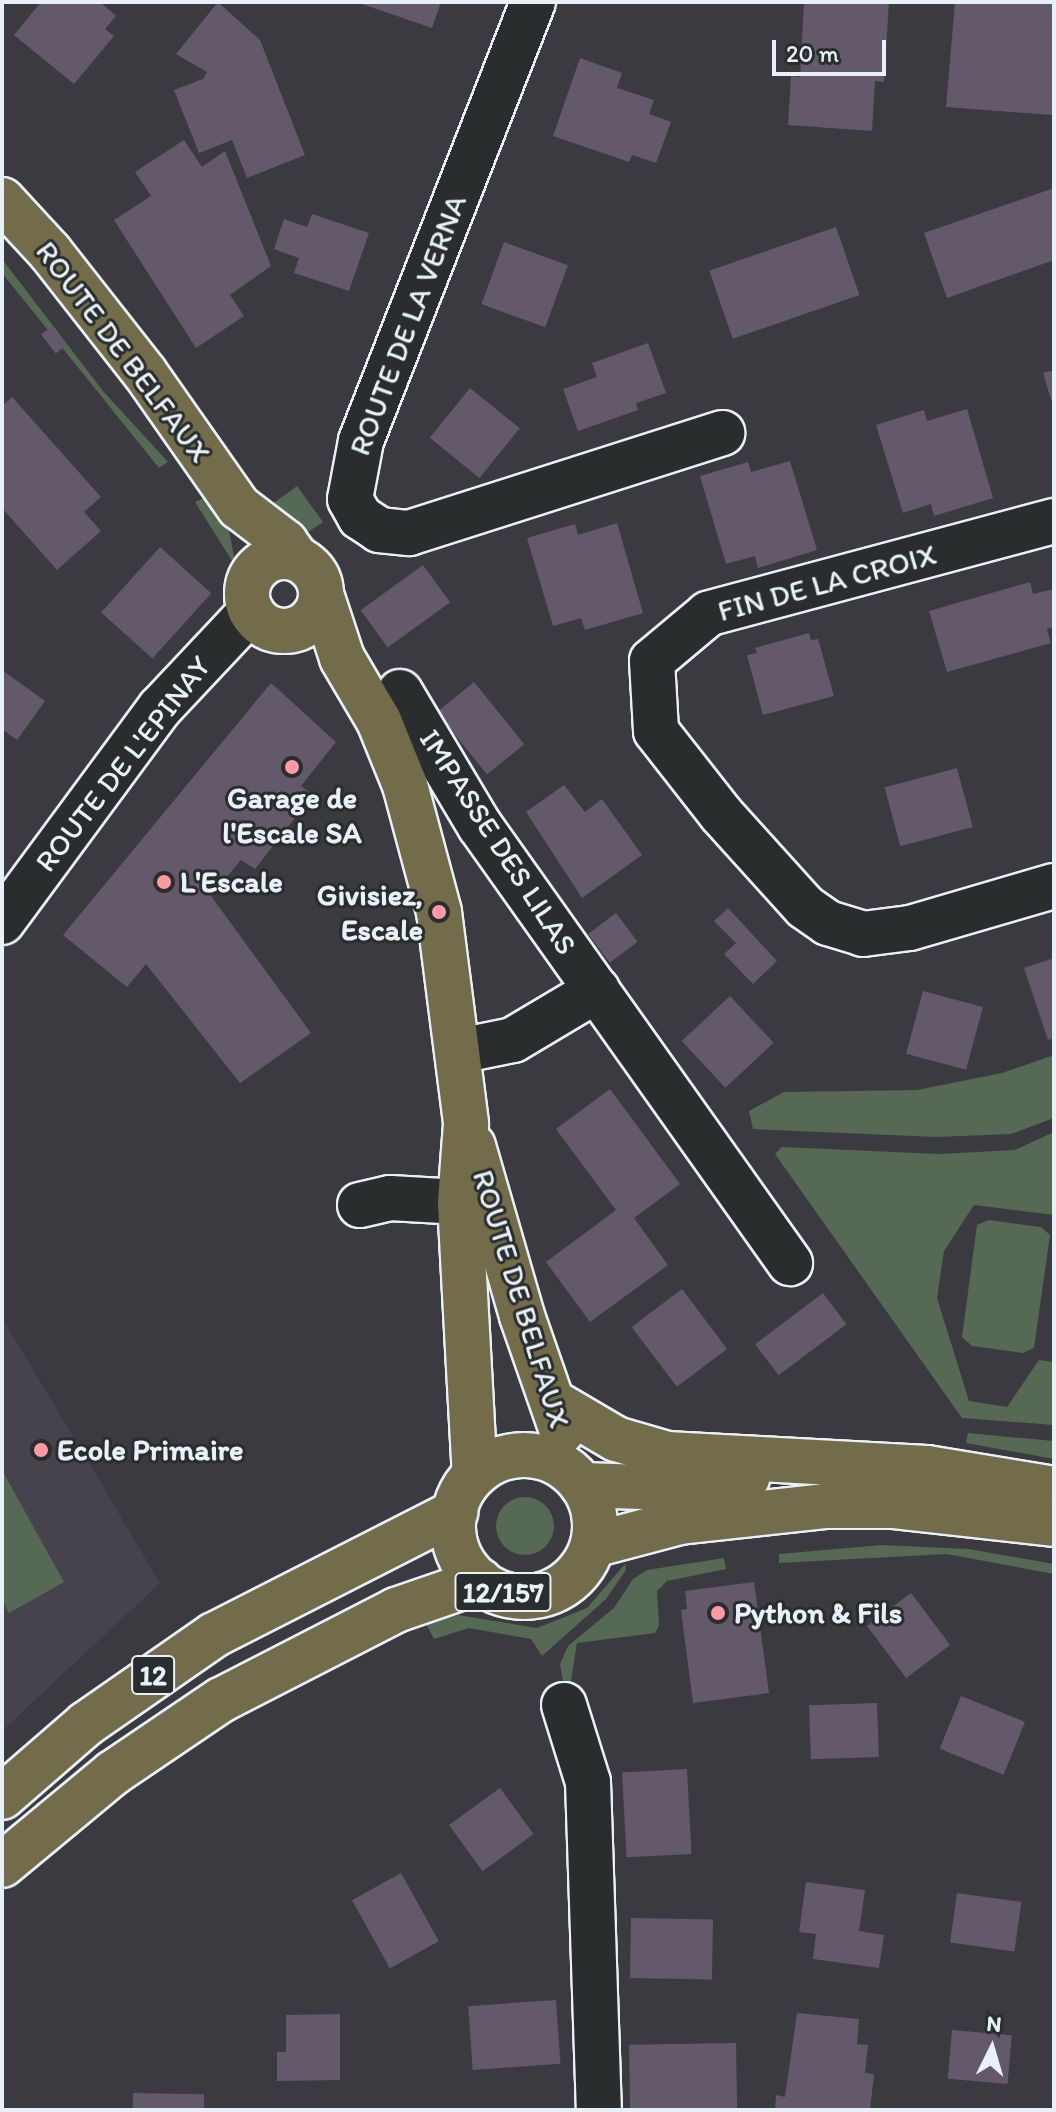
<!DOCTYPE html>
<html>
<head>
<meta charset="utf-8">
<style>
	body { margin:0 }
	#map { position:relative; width:1056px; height:2112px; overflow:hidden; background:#3b3a40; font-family:Itim,sans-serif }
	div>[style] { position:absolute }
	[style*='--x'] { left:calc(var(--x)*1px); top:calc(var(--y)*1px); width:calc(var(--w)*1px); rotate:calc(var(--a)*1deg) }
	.built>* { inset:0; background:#47434d }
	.green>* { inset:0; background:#556954 }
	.round { border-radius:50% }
	.building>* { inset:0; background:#63596a; transform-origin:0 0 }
	.roads { filter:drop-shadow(2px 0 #e8f1f8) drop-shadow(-2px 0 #e8f1f8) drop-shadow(0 2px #e8f1f8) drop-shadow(0 -2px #e8f1f8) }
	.minor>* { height:44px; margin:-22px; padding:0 22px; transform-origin:22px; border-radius:22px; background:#2a2d2e }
	.major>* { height:44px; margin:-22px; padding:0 22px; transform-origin:22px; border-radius:22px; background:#736c4b }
	.major>.ring { margin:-22px; padding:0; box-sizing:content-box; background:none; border:44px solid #736c4b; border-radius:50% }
	.highway>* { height:44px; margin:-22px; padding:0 22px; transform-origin:22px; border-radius:22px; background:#736c4b }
	.dots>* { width:22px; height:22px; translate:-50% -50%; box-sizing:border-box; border:4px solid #2a2d2e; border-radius:50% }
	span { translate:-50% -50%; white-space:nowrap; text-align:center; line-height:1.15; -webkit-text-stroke:6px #2a2d2e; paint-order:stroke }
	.shield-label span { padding:2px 6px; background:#2a2d2e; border:2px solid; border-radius:6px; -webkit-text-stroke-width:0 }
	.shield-label { font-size:28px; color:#e8f1f8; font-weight:700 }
	.street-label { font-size:30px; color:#e8f1f8 }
	.poi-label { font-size:30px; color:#e8f1f8; font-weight:700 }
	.left { translate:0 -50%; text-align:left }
	.right { translate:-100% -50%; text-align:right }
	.frame { position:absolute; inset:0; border:4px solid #e8f1f8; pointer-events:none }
	.north { position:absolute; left:952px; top:2008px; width:80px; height:80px; -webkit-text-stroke:6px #2a2d2e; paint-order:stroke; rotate:5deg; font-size:22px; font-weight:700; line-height:32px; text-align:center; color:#e8f1f8 }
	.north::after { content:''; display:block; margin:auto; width:28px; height:36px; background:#e8f1f8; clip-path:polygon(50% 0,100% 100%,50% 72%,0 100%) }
	.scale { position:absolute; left:772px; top:40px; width:114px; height:36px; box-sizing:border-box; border:4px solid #e8f1f8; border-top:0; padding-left:10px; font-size:24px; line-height:28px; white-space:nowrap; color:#e8f1f8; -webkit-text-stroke:6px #2a2d2e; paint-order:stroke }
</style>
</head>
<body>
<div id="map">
	<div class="built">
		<div style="clip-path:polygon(2px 1317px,160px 1583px,2px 1731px)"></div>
	</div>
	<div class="green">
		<div style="clip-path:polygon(2px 259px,103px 391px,168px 462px,159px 468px,2px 273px)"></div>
		<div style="clip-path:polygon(297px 486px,323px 522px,308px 532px,320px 545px,312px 550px,268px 507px)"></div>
		<div style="clip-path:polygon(202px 499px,209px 501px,229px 530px,236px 567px,195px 502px)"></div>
		<div style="clip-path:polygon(1054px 1055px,1054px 1118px,1011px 1134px,936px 1137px,753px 1129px,749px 1111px,784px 1092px,917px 1090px,1002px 1073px)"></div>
		<div style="clip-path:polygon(1054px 1132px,1054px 1215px,974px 1205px,944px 1251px,937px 1298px,969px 1401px,1007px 1407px,1039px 1360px,1054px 1362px,1054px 1425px,962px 1418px,775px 1154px,782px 1147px,939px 1154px,1015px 1150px)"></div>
		<div style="clip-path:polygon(989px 1220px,1041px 1227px,1050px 1235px,1034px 1348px,1023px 1353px,972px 1346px,962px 1337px,977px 1225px)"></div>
		<div style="clip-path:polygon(968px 1433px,1054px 1441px,1054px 1459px,966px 1443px)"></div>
		<div style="clip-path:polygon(2px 1470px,64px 1582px,9px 1613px,2px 1600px)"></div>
		<div class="round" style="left:496px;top:1497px;width:58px;height:58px"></div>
		<div style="clip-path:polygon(882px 1545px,969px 1549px,1054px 1564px,1054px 1574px,947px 1554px,779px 1563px,779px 1554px)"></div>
		<div style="clip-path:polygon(724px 1558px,726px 1569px,667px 1581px,657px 1591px,659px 1626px,655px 1633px,577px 1643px,570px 1687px,564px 1687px,560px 1664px,568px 1646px,614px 1608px,633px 1579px,647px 1570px)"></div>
		<div style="clip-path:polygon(625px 1564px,626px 1570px,606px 1599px,542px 1656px,531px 1639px,469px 1628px,434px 1639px,426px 1624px,458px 1615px,537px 1628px,587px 1608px)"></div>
	</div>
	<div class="building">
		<div style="clip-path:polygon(41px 2px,100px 2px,116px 16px,105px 29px,114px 36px,74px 84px,14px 35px)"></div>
		<div style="clip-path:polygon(218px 2px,260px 40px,305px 155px,247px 178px,232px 140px,199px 153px,174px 90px,203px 79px,207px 72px,176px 54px)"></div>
		<div style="clip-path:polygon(356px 2px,441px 2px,432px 28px)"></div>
		<div style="clip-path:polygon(804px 2px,889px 2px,884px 82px,875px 81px,872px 131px,788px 125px,791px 76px,800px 77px)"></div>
		<div style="clip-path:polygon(955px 2px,1054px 2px,1053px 115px,946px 107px)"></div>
		<div style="clip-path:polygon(580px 58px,622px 73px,617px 88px,654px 100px,649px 114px,671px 122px,656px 163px,632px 155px,629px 162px,553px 136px)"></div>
		<div style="clip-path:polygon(184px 140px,202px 167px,225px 151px,271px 266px,230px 295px,244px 316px,196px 348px,114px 220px,151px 196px,135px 172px)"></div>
		<div style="clip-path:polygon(1054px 188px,1054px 260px,947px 298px,924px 233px)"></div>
		<div style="clip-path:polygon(312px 214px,369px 233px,349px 291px,294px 273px,299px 258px,274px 249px,284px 219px,307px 227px)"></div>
		<div style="left:836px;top:227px;width:72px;height:134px;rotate:71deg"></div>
		<div style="left:504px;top:242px;width:68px;height:66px;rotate:20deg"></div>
		<div style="left:52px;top:326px;width:24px;height:14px;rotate:52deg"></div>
		<div style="clip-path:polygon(648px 343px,666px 393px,636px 403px,638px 410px,578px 431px,563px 389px,597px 377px,592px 363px)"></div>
		<div style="clip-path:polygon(1054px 370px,1054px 406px,1053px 406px,1043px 373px)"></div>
		<div style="left:470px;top:388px;width:64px;height:64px;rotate:39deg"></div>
		<div style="clip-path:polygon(12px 397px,101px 497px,84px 512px,101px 531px,57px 570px,2px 508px,2px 406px)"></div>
		<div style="clip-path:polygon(967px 409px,993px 498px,934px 516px,931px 504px,903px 513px,876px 425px,924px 410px,927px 421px)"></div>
		<div style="clip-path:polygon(790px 461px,817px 550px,758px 568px,755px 556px,726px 564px,700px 476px,748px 462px,751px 472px)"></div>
		<div style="clip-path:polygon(617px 523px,643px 613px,585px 630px,581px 618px,553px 626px,527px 538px,575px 524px,578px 535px)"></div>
		<div style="left:160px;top:547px;width:69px;height:88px;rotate:42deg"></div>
		<div style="left:423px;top:565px;width:46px;height:77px;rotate:54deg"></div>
		<div style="clip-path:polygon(1030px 582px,1033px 594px,1054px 589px,1054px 627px,1047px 629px,1051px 643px,947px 672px,929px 611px)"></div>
		<div style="clip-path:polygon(809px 633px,811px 640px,818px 639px,834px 696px,763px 715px,747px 655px,757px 653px,755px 648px)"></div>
		<div style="clip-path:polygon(2px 670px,45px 701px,17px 740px,2px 729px)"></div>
		<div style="left:474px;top:682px;width:80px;height:48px;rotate:51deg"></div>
		<div style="clip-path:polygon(271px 683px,336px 742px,301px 786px,313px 795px,255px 869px,241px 860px,211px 896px,311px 1033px,240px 1083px,146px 964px,127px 987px,63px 935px)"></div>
		<div style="left:957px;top:768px;width:61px;height:75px;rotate:75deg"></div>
		<div style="clip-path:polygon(564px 785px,585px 812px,602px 799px,642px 855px,582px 898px,526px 812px)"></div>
		<div style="clip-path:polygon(728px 908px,777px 961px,753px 984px,724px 954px,736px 943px,714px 921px)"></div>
		<div style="left:616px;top:913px;width:36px;height:35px;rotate:53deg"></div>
		<div style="clip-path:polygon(1054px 958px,1054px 1038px,1048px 1040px,1024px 968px)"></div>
		<div style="left:923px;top:991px;width:62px;height:65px;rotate:15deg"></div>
		<div style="left:730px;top:996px;width:64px;height:66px;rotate:47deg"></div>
		<div style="clip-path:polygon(610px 1089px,680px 1184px,634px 1218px,668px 1265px,590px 1322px,546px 1262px,616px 1210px,556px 1129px)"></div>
		<div style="left:682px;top:1289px;width:75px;height:63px;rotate:53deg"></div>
		<div style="left:823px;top:1293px;width:39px;height:85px;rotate:53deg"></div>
		<div style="clip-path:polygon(754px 1582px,769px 1693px,693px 1703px,681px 1610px,687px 1609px,685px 1591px)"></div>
		<div style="left:911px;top:1593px;width:65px;height:55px;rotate:53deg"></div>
		<div style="left:961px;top:1696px;width:69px;height:57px;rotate:22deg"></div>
		<div style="left:877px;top:1703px;width:54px;height:68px;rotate:88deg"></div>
		<div style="left:687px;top:1769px;width:85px;height:65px;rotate:87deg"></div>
		<div style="left:500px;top:1788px;width:57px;height:63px;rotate:54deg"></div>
		<div style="left:401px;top:1873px;width:78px;height:56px;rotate:61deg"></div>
		<div style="clip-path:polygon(806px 1882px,865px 1890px,859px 1931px,884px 1935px,879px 1968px,813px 1959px,816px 1934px,799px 1932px)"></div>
		<div style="left:957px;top:1893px;width:65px;height:50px;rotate:8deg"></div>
		<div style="left:631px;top:1918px;width:82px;height:60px;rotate:1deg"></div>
		<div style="left:556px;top:2000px;width:64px;height:88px;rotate:86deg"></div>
		<div style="clip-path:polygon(797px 2013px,859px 2019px,857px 2044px,868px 2045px,865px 2073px,874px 2074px,870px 2110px,775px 2110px,776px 2095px,785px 2097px)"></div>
		<div style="clip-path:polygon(340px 2014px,340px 2080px,277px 2081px,277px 2052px,286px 2052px,286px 2015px)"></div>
		<div style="left:952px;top:2030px;width:60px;height:49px;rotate:5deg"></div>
		<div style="left:736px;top:2043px;width:66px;height:107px;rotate:89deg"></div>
		<div style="left:133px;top:2093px;width:71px;height:17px;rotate:1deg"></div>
	</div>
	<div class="roads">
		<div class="minor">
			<div style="--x:533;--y:2;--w:471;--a:111.4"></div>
			<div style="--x:361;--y:441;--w:59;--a:100.7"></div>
			<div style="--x:350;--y:499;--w:21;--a:61"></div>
			<div style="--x:360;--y:517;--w:23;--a:34"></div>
			<div style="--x:379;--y:530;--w:30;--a:6"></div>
			<div style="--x:409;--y:533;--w:329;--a:-17.7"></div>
			<div style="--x:1054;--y:521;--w:358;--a:165"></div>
			<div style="--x:708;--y:614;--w:73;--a:140"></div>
			<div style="--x:652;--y:661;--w:70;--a:86.7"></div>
			<div style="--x:656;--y:731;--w:105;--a:51.9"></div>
			<div style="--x:721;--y:814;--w:125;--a:47.9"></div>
			<div style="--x:805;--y:907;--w:28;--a:35"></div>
			<div style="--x:828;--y:923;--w:37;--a:17"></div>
			<div style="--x:863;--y:934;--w:47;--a:-7.3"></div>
			<div style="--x:910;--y:928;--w:150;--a:-16.3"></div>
			<div style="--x:400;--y:692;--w:156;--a:59.2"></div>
			<div style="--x:480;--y:826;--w:536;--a:54.65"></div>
			<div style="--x:2;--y:922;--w:266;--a:-53.6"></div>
			<div style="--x:160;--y:708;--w:133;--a:-46.8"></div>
			<div style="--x:459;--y:1051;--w:55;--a:-11.5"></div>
			<div style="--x:513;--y:1040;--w:98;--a:-30.8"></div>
			<div style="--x:360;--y:1205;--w:31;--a:-13"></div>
			<div style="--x:390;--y:1198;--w:70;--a:3.3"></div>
			<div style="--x:564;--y:1705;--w:81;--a:72.7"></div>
			<div style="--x:588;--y:1782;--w:328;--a:88.1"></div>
		</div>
		<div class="major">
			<div style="--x:2;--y:200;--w:71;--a:47.3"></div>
			<div style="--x:50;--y:252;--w:154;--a:51.9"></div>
			<div style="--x:145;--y:373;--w:164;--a:55"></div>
			<div style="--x:239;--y:507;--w:58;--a:37.3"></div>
			<div style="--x:285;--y:542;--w:19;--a:55"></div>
			<div class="ring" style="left:247px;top:557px;width:30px;height:30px"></div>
			<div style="--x:322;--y:597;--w:64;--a:71.8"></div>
			<div style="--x:342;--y:658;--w:73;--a:59.6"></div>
			<div style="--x:379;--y:721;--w:69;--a:67.9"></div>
			<div style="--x:405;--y:785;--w:131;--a:75"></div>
			<div style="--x:439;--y:912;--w:214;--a:82.7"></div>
			<div style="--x:466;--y:1124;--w:78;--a:94.4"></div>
			<div style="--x:460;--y:1202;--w:273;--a:86.9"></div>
			<div style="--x:473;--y:1146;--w:177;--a:73.9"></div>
			<div style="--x:522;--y:1316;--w:122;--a:70.8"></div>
			<div style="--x:553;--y:1402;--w:73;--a:30.4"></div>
			<div style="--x:616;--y:1439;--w:53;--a:16.4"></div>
			<div style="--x:667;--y:1454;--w:260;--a:3.1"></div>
			<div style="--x:927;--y:1468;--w:129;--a:9.4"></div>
			<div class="ring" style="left:453px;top:1455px;width:98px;height:98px"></div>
			<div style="--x:582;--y:1485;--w:91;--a:1.9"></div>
			<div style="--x:673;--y:1488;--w:75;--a:-7.7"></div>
			<div style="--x:593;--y:1545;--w:90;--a:-14.8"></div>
			<div style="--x:680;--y:1522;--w:145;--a:-6.3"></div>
			<div style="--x:824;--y:1506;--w:70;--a:0"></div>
			<div style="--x:894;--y:1506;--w:161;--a:6.4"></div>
		</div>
		<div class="highway">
			<div style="--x:2;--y:1797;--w:111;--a:-41"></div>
			<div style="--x:86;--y:1724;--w:156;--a:-34.8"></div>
			<div style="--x:214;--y:1635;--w:271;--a:-27"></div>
			<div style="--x:2;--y:1865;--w:144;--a:-39.7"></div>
			<div style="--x:113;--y:1773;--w:130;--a:-34.1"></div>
			<div style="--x:221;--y:1700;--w:197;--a:-27.2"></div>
			<div style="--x:396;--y:1610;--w:89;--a:-19"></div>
		</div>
	</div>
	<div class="dots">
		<div style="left:292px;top:767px;background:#ff9aa2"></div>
		<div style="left:164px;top:882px;background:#ff9aa2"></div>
		<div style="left:439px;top:912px;background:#ff9aa2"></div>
		<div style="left:41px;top:1450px;background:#ff9aa2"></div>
		<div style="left:718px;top:1613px;background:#ff9aa2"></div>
	</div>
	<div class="shield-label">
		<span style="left:503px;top:1592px">12/157</span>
		<span style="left:153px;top:1675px">12</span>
	</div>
	<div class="street-label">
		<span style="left:408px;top:325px;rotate:-69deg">ROUTE DE LA VERNA</span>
		<span style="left:123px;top:352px;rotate:53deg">ROUTE DE BELFAUX</span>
		<span style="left:827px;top:583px;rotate:-15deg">FIN DE LA CROIX</span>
		<span style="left:123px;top:764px;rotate:-52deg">ROUTE DE L'EPINAY</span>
		<span style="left:498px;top:842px;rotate:57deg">IMPASSE DES LILAS</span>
		<span style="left:521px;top:1299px;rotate:73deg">ROUTE DE BELFAUX</span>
	</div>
	<div class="poi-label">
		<span style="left:292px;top:815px">Garage de<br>l'Escale SA</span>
		<span class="left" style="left:180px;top:882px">L'Escale</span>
		<span class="right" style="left:423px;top:912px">Givisiez,<br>Escale</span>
		<span class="left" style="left:57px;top:1450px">Ecole Primaire</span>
		<span class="left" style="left:734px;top:1613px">Python &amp; Fils</span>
	</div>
	<div class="frame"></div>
	<div class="north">N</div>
	<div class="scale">20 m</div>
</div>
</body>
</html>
